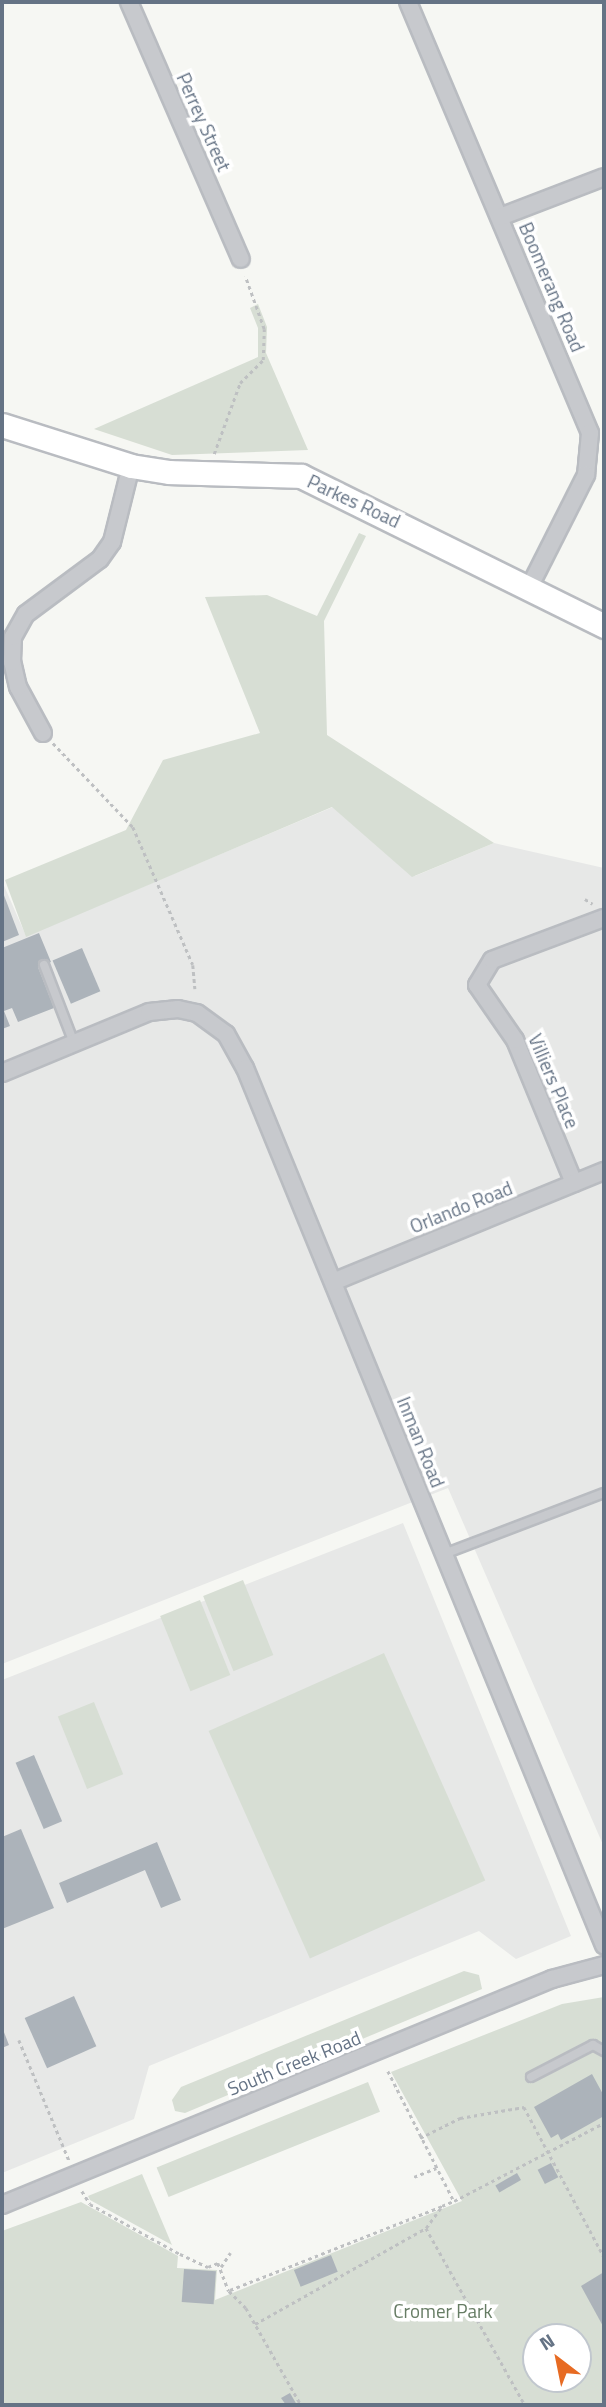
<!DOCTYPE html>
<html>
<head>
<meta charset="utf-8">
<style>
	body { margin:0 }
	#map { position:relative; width:606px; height:2407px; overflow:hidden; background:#f6f7f3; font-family:"Titillium Web",sans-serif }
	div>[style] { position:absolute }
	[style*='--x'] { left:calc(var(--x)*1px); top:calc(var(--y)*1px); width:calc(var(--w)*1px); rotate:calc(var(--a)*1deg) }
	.built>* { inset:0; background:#e7e8e7 }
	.green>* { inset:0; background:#d7ded4; transform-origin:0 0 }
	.building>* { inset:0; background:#acb3ba; transform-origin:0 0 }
	.path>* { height:2.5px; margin-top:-1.25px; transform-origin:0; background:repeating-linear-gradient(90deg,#bec0c2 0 3.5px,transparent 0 7px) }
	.roads { filter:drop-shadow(2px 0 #b9bcc1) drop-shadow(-2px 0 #b9bcc1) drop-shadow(0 2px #b9bcc1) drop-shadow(0 -2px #b9bcc1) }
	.lane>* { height:8px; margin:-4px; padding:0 4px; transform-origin:4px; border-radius:4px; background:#c7c9cd }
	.street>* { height:16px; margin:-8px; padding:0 8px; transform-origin:8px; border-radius:8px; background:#c7c9cd }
	.secondary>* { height:23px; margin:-11.5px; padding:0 11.5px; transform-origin:11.5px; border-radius:11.5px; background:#fff }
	span { translate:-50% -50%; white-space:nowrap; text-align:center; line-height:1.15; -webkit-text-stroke:7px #fff; paint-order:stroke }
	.street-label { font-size:19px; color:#657385 }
	.park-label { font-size:19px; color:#667c64 }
	.frame { position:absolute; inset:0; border:4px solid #657385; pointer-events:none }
	.north { position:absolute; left:522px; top:2323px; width:70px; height:70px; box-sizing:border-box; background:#fff; border:2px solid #c1c7ce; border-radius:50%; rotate:328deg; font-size:19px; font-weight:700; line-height:28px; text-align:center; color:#657385 }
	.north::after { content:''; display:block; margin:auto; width:24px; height:32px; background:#e76b23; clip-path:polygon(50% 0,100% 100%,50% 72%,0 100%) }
</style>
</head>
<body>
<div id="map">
	<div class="built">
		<div style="clip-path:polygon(333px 807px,415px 876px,494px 843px,604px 868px,604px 1847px,448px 1488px,2px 1664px,2px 881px,26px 936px)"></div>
		<div style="clip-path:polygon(403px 1523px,571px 1936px,516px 1959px,479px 1931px,149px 2066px,134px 2119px,2px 2173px,2px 1680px)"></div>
	</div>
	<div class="green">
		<div style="clip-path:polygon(258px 304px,267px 327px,266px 353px,308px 450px,172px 455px,94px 429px,258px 357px,258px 328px,250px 308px)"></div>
		<div style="clip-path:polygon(359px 533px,366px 536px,324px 621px,327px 735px,494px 843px,412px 877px,332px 807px,26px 937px,5px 880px,126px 830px,163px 760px,260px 733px,205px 597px,267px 595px,317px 616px)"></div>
		<div style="left:243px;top:1580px;width:81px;height:43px;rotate:68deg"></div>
		<div style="left:200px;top:1600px;width:81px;height:43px;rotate:68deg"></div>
		<div style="left:384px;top:1653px;width:249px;height:192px;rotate:66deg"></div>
		<div style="left:94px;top:1702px;width:78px;height:39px;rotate:68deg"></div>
		<div style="clip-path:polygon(464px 1971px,479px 1975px,482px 1989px,185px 2113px,175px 2111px,172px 2100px,181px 2087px)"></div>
		<div style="clip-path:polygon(evenodd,604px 1997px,604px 2405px,2px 2405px,2px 2231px,81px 2202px,178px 2256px,177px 2268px,217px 2270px,215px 2300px,462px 2201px,391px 2072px,562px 2004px,604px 1997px,536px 2337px,578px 2337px,578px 2379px,536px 2379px,536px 2337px)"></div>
		<div style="left:368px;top:2082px;width:32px;height:228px;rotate:68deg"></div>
		<div style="clip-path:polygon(142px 2174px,172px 2245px,90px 2200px,88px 2196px)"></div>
	</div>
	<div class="building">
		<div style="clip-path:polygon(2px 890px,19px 935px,2px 942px)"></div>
		<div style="clip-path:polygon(39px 933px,51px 962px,38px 967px,54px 1008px,18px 1022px,12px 1008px,4px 1011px,10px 1026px,2px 1029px,2px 948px)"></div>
		<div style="left:82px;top:948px;width:47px;height:32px;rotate:67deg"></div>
		<div style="left:34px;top:1755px;width:72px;height:20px;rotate:67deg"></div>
		<div style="clip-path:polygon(21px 1829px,54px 1908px,2px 1929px,2px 1837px)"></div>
		<div style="clip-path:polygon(157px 1842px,181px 1900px,161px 1908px,145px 1870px,67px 1903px,59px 1883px)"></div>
		<div style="left:74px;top:1996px;width:55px;height:54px;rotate:66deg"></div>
		<div style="clip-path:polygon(2px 2027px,9px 2045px,2px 2048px)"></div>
		<div style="clip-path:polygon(592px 2074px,604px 2096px,604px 2116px,561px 2140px,558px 2134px,551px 2138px,534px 2107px)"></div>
		<div style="left:551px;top:2163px;width:16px;height:15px;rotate:63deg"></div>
		<div style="left:517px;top:2173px;width:8px;height:25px;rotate:60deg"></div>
		<div style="left:331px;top:2255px;width:18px;height:40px;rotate:68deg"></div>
		<div style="left:184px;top:2269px;width:32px;height:33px;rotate:4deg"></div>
		<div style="clip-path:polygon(604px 2272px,604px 2328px,581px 2286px)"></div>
		<div style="clip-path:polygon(290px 2393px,297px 2405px,286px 2405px,281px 2398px)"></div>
	</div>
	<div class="path">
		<div style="--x:214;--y:454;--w:76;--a:-69.9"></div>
		<div style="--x:240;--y:383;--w:33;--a:-45"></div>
		<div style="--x:263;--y:360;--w:31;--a:-88"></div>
		<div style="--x:264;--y:329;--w:56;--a:-109.7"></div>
		<div style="--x:53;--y:743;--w:116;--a:46.4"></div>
		<div style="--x:133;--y:827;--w:150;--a:66.5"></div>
		<div style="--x:193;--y:965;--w:24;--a:85"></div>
		<div style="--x:585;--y:899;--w:9;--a:32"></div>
		<div style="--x:19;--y:2040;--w:130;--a:67.4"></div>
		<div style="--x:388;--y:2071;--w:146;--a:63.1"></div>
		<div style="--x:454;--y:2201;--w:169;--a:-27.5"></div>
		<div style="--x:420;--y:2138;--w:45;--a:-26.6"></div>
		<div style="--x:460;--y:2118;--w:65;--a:-9.8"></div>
		<div style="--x:524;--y:2107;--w:170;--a:61.9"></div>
		<div style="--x:414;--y:2177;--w:24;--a:-22"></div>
		<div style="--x:82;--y:2191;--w:15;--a:58"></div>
		<div style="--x:90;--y:2204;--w:103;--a:29.1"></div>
		<div style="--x:180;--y:2254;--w:31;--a:25"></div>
		<div style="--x:208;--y:2267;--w:11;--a:-22"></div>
		<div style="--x:218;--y:2263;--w:30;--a:69"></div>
		<div style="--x:229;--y:2291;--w:24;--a:45"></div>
		<div style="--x:246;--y:2308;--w:112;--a:60.4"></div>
		<div style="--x:426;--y:2228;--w:203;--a:60.8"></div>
		<div style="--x:221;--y:2267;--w:17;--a:-57"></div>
		<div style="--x:230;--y:2290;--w:228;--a:-21.6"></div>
		<div style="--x:255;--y:2324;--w:196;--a:-29.3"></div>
		<div style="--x:426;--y:2228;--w:27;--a:-54"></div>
		<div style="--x:442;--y:2206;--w:13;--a:-23"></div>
	</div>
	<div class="roads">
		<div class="lane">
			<div style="--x:44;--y:965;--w:84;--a:69"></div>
			<div style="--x:444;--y:1554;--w:171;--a:-20.9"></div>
			<div style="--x:531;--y:2077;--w:70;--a:-27.3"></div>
			<div style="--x:593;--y:2045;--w:13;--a:29"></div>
		</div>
		<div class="street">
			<div style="--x:129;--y:2;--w:280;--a:66.5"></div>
			<div style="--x:408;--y:2;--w:468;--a:67.1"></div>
			<div style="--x:590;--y:433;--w:42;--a:95.4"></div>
			<div style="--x:586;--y:475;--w:127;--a:116.8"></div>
			<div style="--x:500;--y:217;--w:111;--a:-21"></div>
			<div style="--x:43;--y:733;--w:52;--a:-118.5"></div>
			<div style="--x:18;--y:687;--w:26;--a:-103"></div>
			<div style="--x:12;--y:662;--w:25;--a:-88"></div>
			<div style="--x:13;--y:637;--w:26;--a:-61"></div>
			<div style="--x:26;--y:614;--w:92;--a:-36.6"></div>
			<div style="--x:100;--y:559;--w:21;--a:-55"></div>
			<div style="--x:112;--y:542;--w:78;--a:-76"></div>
			<div style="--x:2;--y:1073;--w:159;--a:-22.5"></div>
			<div style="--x:149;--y:1012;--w:29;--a:-6"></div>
			<div style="--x:178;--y:1009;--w:19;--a:12"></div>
			<div style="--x:197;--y:1013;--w:36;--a:36"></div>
			<div style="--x:226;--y:1034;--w:39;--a:61"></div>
			<div style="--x:245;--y:1068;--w:948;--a:67.74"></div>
			<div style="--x:574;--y:1183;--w:155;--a:-112.4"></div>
			<div style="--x:515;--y:1040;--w:67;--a:-124.6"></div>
			<div style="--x:477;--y:985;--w:29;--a:-59"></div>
			<div style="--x:492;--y:960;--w:120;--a:-20.6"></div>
			<div style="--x:333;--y:1282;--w:293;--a:-22.3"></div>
			<div style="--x:2;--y:2205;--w:595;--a:-22.34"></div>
			<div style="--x:552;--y:1979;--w:54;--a:-15.1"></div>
		</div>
		<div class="secondary">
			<div style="--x:2;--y:425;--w:135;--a:17.6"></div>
			<div style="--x:131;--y:466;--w:39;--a:9"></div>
			<div style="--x:170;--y:472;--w:131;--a:1.7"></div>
			<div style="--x:301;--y:476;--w:338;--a:26.3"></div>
		</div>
	</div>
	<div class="street-label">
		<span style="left:204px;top:122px;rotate:66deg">Perrey Street</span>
		<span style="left:552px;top:287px;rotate:67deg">Boomerang Road</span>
		<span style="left:354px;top:501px;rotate:25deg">Parkes Road</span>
		<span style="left:554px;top:1081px;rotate:67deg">Villiers Place</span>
		<span style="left:461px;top:1207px;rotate:-22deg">Orlando Road</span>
		<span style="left:421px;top:1442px;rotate:68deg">Inman Road</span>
		<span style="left:294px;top:2063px;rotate:-22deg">South Creek Road</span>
	</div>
	<div class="park-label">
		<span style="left:443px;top:2311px">Cromer Park</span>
	</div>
	<div class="frame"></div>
	<div class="north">N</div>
</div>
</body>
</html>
